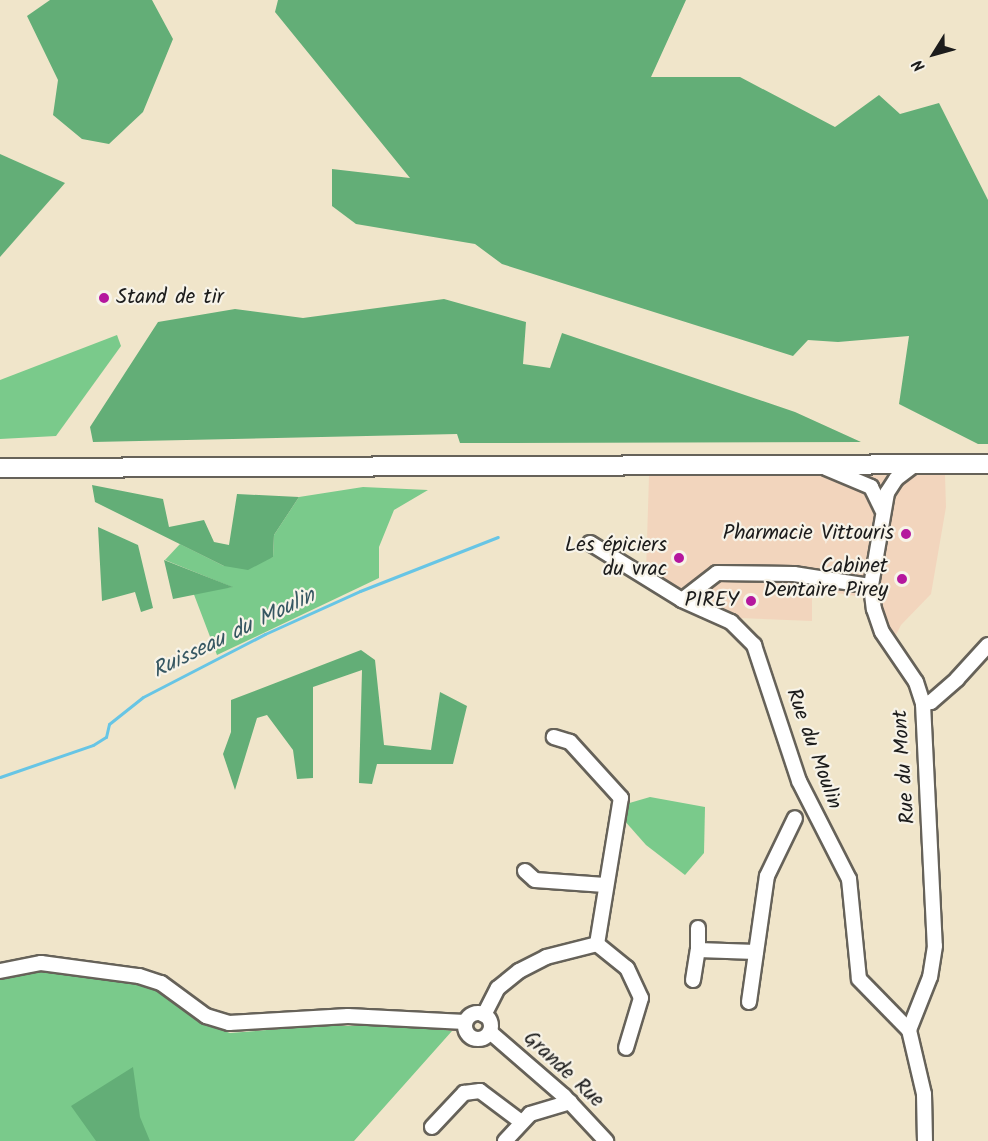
<!DOCTYPE html>
<html>
<head>
<meta charset="utf-8">
<style>
	body { margin:0 }
	#map { position:relative; width:988px; height:1141px; overflow:hidden; background:#f0e5ca; font-family:Kalam,sans-serif }
	div>[style] { position:absolute }
	[style*='--x'] { left:calc(var(--x)*1px); top:calc(var(--y)*1px); width:calc(var(--w)*1px); rotate:calc(var(--a)*1deg) }
	.built>* { inset:0; background:#f2d5bd }
	.green>* { inset:0; background:#7aca8b }
	.forest>* { inset:0; background:#63ae77 }
	.stream>* { height:3px; margin:-1.5px; padding:0 1.5px; transform-origin:1.5px; border-radius:1.5px; background:#67c5e5 }
	.roads { filter:drop-shadow(2px 0 #666259) drop-shadow(-2px 0 #666259) drop-shadow(0 2px #666259) drop-shadow(0 -2px #666259) }
	.minor>* { height:14px; margin:-7px; padding:0 7px; transform-origin:7px; border-radius:7px; background:#fff }
	.minor>.ring { margin:-7px; padding:0; box-sizing:content-box; background:none; border:14px solid #fff; border-radius:50% }
	.major>* { height:18px; margin:-9px; padding:0 9px; transform-origin:9px; border-radius:9px; background:#fff }
	.dots>* { width:16px; height:16px; translate:-50% -50%; box-sizing:border-box; border:3px solid #f7f3e8; border-radius:50% }
	span { translate:-50% -50%; white-space:nowrap; text-align:center; line-height:1.15; -webkit-text-stroke:4.5px #f7f3e8; paint-order:stroke }
	.poi-label { font-size:21px; color:#1c1c1c }
	.left { translate:0 -50%; text-align:left }
	.right { translate:-100% -50%; text-align:right }
	.street-label { font-size:21px; color:#1c1c1c }
	.water-label { font-size:22px; color:#365762; font-style:italic }
	.north { position:absolute; left:904px; top:24px; width:60px; height:60px; -webkit-text-stroke:4px #f7f3e8; paint-order:stroke; rotate:233deg; font-size:16px; font-weight:700; line-height:24px; text-align:center; color:#1c1c1c }
	.north::after { content:''; display:block; margin:auto; width:21px; height:27px; background:#1c1c1c; clip-path:polygon(50% 0,100% 100%,50% 72%,0 100%) }
</style>
</head>
<body>
<div id="map">
	<div class="built">
		<div style="clip-path:polygon(945px 475px,946px 507px,931px 594px,901px 625px,887px 652px,862px 597px,812px 589px,812px 621px,739px 618px,704px 605px,646px 572px,649px 476px)"></div>
	</div>
	<div class="green">
		<div style="clip-path:polygon(117px 335px,121px 346px,56px 436px,0 439px,0 380px)"></div>
		<div style="clip-path:polygon(363px 487px,428px 490px,394px 510px,379px 547px,379px 578px,217px 655px,193px 592px,232px 587px,165px 560px,180px 544px,224px 566px,273px 557px,274px 535px,299px 497px)"></div>
		<div style="clip-path:polygon(650px 797px,705px 807px,704px 853px,685px 875px,646px 845px,623px 819px,626px 804px)"></div>
		<div style="clip-path:polygon(44px 969px,126px 977px,164px 989px,201px 1023px,230px 1033px,318px 1026px,418px 1026px,452px 1031px,354px 1141px,0 1141px,0 977px)"></div>
	</div>
	<div class="forest">
		<div style="clip-path:polygon(50px 0,152px 0,173px 39px,143px 112px,109px 144px,82px 139px,53px 115px,58px 80px,27px 16px)"></div>
		<div style="clip-path:polygon(278px 0,686px 0,651px 77px,740px 77px,835px 127px,879px 95px,900px 114px,939px 103px,988px 200px,988px 444px,978px 444px,899px 404px,909px 336px,838px 342px,808px 340px,793px 356px,502px 264px,475px 244px,356px 224px,332px 206px,332px 169px,410px 178px,275px 12px)"></div>
		<div style="clip-path:polygon(0 154px,65px 183px,0 257px)"></div>
		<div style="clip-path:polygon(444px 299px,526px 322px,523px 364px,550px 368px,562px 333px,795px 412px,861px 442px,460px 443px,457px 434px,93px 442px,90px 427px,158px 322px,235px 309px,303px 318px)"></div>
		<div style="clip-path:polygon(92px 485px,163px 499px,169px 527px,204px 520px,214px 542px,229px 545px,237px 494px,299px 497px,274px 535px,273px 557px,248px 570px,224px 566px,95px 502px)"></div>
		<div style="clip-path:polygon(98px 527px,138px 545px,153px 608px,141px 612px,135px 592px,102px 601px)"></div>
		<div style="clip-path:polygon(164px 560px,233px 587px,173px 599px)"></div>
		<div style="clip-path:polygon(361px 650px,375px 660px,384px 745px,431px 750px,440px 692px,467px 706px,453px 764px,377px 764px,372px 784px,359px 783px,362px 670px,313px 687px,313px 778px,297px 779px,293px 750px,267px 715px,257px 718px,235px 790px,223px 754px,231px 732px,231px 700px)"></div>
		<div style="clip-path:polygon(133px 1067px,140px 1117px,150px 1141px,96px 1141px,71px 1106px)"></div>
	</div>
	<div class="stream">
		<div style="--x:0;--y:777;--w:98;--a:-19"></div>
		<div style="--x:93;--y:745;--w:15;--a:-32"></div>
		<div style="--x:106;--y:737;--w:13;--a:-77"></div>
		<div style="--x:109;--y:724;--w:43;--a:-38.5"></div>
		<div style="--x:143;--y:697;--w:137;--a:-27.3"></div>
		<div style="--x:265;--y:634;--w:104;--a:-24.4"></div>
		<div style="--x:360;--y:591;--w:148;--a:-21.4"></div>
	</div>
	<div class="roads">
		<div class="minor">
			<div style="--x:913;--y:466;--w:21;--a:143"></div>
			<div style="--x:896;--y:479;--w:17;--a:123"></div>
			<div style="--x:887;--y:493;--w:94;--a:99.8"></div>
			<div style="--x:871;--y:586;--w:23;--a:83"></div>
			<div style="--x:874;--y:609;--w:24;--a:71"></div>
			<div style="--x:882;--y:632;--w:60;--a:55.8"></div>
			<div style="--x:916;--y:682;--w:23;--a:72"></div>
			<div style="--x:923;--y:704;--w:242;--a:87.2"></div>
			<div style="--x:935;--y:946;--w:31;--a:99"></div>
			<div style="--x:930;--y:977;--w:57;--a:111.6"></div>
			<div style="--x:909;--y:1030;--w:66;--a:76.8"></div>
			<div style="--x:924;--y:1094;--w:47;--a:88.8"></div>
			<div style="--x:826;--y:468;--w:49;--a:22.9"></div>
			<div style="--x:871;--y:487;--w:25;--a:64"></div>
			<div style="--x:590;--y:543;--w:108;--a:31.8"></div>
			<div style="--x:682;--y:600;--w:54;--a:24.2"></div>
			<div style="--x:731;--y:622;--w:33;--a:45"></div>
			<div style="--x:754;--y:645;--w:143;--a:71.7"></div>
			<div style="--x:799;--y:781;--w:110;--a:63"></div>
			<div style="--x:849;--y:879;--w:100;--a:84.3"></div>
			<div style="--x:859;--y:979;--w:71;--a:45.6"></div>
			<div style="--x:682;--y:600;--w:44;--a:-37.6"></div>
			<div style="--x:717;--y:573;--w:77;--a:0.7"></div>
			<div style="--x:794;--y:574;--w:78;--a:8.9"></div>
			<div style="--x:923;--y:704;--w:8;--a:-14"></div>
			<div style="--x:931;--y:702;--w:35;--a:-41"></div>
			<div style="--x:957;--y:679;--w:46;--a:-47.6"></div>
			<div style="--x:525;--y:871;--w:13;--a:42"></div>
			<div style="--x:535;--y:880;--w:70;--a:4.1"></div>
			<div style="--x:597;--y:944;--w:38;--a:39"></div>
			<div style="--x:627;--y:968;--w:33;--a:65"></div>
			<div style="--x:641;--y:998;--w:52;--a:106.7"></div>
			<div style="--x:698;--y:950;--w:22;--a:-90"></div>
			<div style="--x:0;--y:971;--w:42;--a:-11"></div>
			<div style="--x:41;--y:963;--w:99;--a:7.6"></div>
			<div style="--x:139;--y:976;--w:23;--a:18"></div>
			<div style="--x:161;--y:983;--w:56;--a:36.3"></div>
			<div style="--x:206;--y:1016;--w:24;--a:17"></div>
			<div style="--x:229;--y:1023;--w:119;--a:-3.4"></div>
			<div style="--x:348;--y:1016;--w:117;--a:2.9"></div>
			<div style="--x:693;--y:980;--w:30;--a:-81"></div>
			<div style="--x:698;--y:950;--w:58;--a:2"></div>
			<div style="--x:749;--y:1002;--w:127;--a:-81.9"></div>
			<div style="--x:767;--y:876;--w:64;--a:-64.2"></div>
			<div class="ring" style="left:465px;top:1013px;width:12px;height:12px"></div>
			<div style="--x:484;--y:1015;--w:30;--a:-63"></div>
			<div style="--x:498;--y:988;--w:27;--a:-39"></div>
			<div style="--x:519;--y:971;--w:30;--a:-27"></div>
			<div style="--x:546;--y:957;--w:53;--a:-14.3"></div>
			<div style="--x:597;--y:944;--w:148;--a:-80.7"></div>
			<div style="--x:621;--y:798;--w:76;--a:-132.3"></div>
			<div style="--x:570;--y:742;--w:17;--a:-163"></div>
			<div style="--x:490;--y:1032;--w:98;--a:40.9"></div>
			<div style="--x:564;--y:1096;--w:62;--a:47"></div>
			<div style="--x:432;--y:1127;--w:47;--a:-46.7"></div>
			<div style="--x:464;--y:1093;--w:16;--a:-7"></div>
			<div style="--x:480;--y:1091;--w:50;--a:36.9"></div>
			<div style="--x:505;--y:1141;--w:37;--a:-47"></div>
			<div style="--x:530;--y:1114;--w:42;--a:-16.7"></div>
		</div>
		<div class="major">
			<div style="--x:0;--y:468;--w:988;--a:-0.23"></div>
		</div>
	</div>
	<div class="dots">
		<div style="left:104px;top:298px;background:#b5179e"></div>
		<div style="left:906px;top:534px;background:#b5179e"></div>
		<div style="left:679px;top:558px;background:#b5179e"></div>
		<div style="left:902px;top:579px;background:#b5179e"></div>
		<div style="left:751px;top:601px;background:#b5179e"></div>
	</div>
	<div class="poi-label">
		<span class="left" style="left:116px;top:298px">Stand de tir</span>
		<span class="right" style="left:894px;top:534px">Pharmacie Vittouris</span>
		<span class="right" style="left:667px;top:558px">Les épiciers<br>du vrac</span>
		<span class="right" style="left:888px;top:579px">Cabinet<br>Dentaire Pirey</span>
		<span class="right" style="left:739px;top:601px">PIREY</span>
	</div>
	<div class="street-label">
		<span style="left:813px;top:749px;rotate:70deg">Rue du Moulin</span>
		<span style="left:905px;top:767px;rotate:-94deg">Rue du Mont</span>
		<span style="left:563px;top:1070px;rotate:43deg">Grande Rue</span>
	</div>
	<div class="water-label">
		<span style="left:234px;top:634px;rotate:-26deg">Ruisseau du Moulin</span>
	</div>
	<div class="north">N</div>
</div>
</body>
</html>
